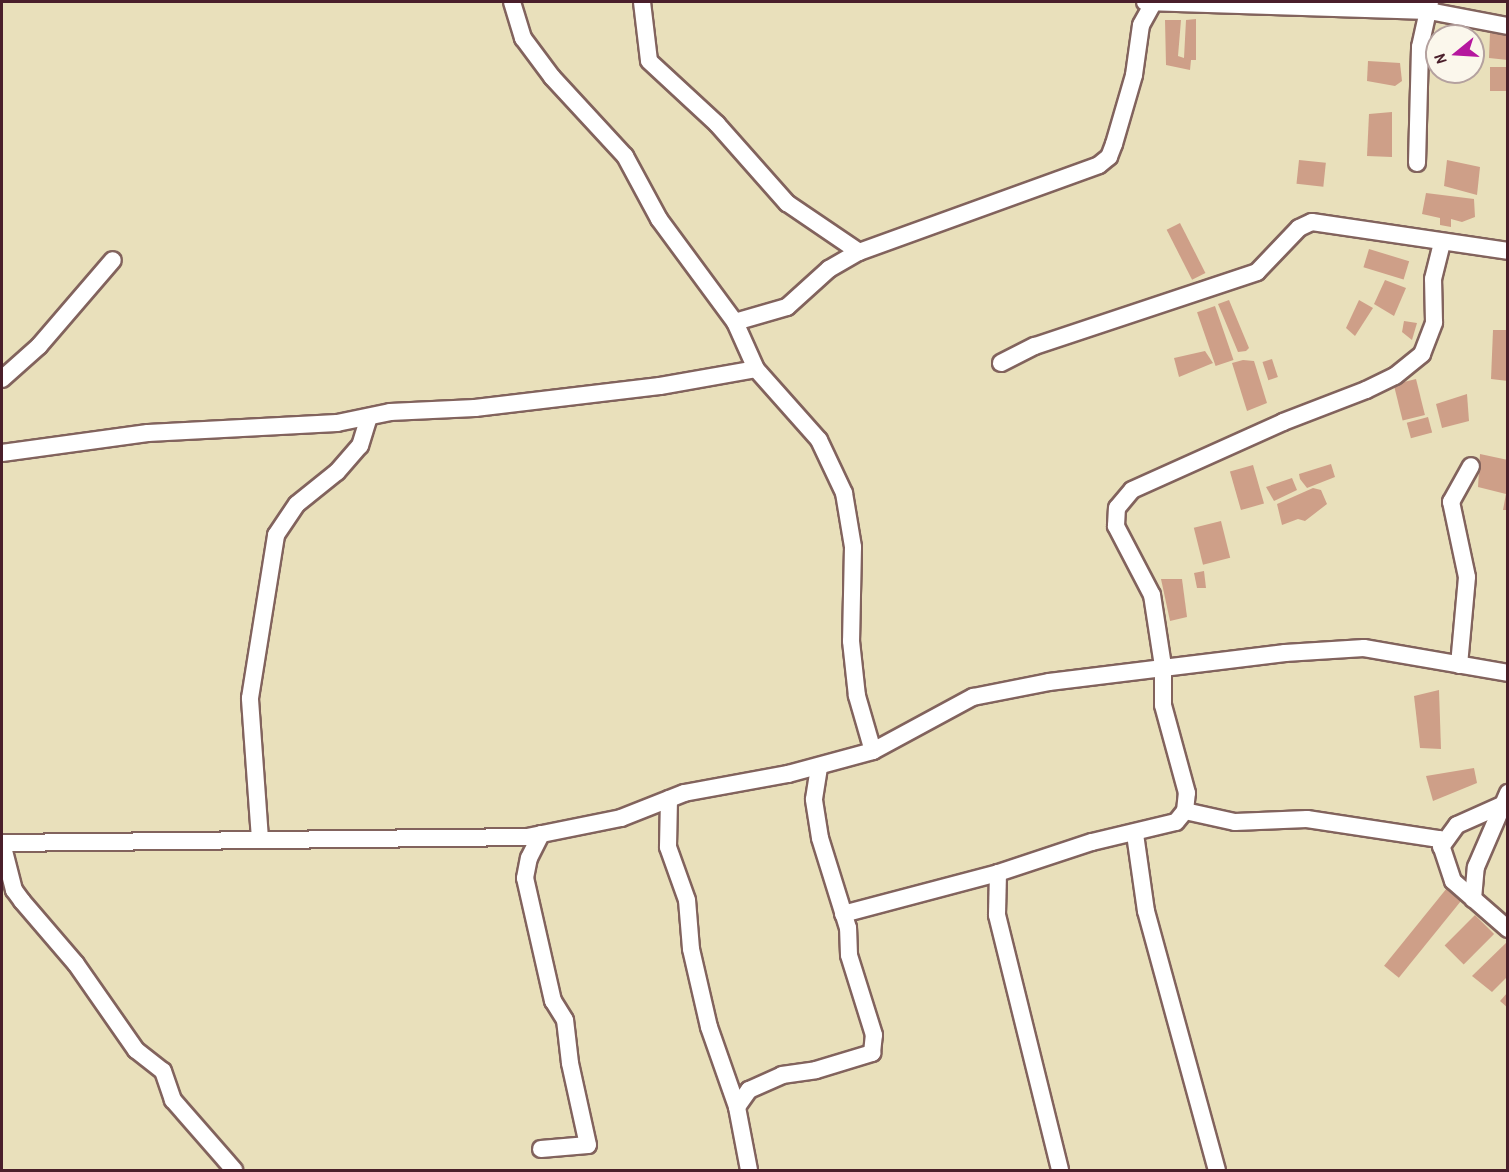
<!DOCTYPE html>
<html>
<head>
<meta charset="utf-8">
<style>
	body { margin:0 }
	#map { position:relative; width:1509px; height:1172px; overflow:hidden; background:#e9e0bb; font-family:"Patrick Hand",sans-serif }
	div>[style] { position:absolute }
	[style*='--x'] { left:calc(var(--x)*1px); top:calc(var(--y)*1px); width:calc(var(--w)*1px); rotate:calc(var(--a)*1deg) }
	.building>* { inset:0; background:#ce9f88; transform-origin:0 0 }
	.roads { filter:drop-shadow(2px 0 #82635d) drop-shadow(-2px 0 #82635d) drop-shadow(0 2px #82635d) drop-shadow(0 -2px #82635d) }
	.minor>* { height:16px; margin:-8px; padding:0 8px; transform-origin:8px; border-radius:8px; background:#fff }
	span { translate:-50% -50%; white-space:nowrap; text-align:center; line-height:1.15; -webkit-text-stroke:6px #fbf7ec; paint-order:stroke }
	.frame { position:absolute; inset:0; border:3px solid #4a1f2b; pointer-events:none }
	.north { position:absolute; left:1425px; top:24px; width:60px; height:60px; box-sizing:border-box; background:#fbf7ec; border:2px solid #b4a19f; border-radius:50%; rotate:252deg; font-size:16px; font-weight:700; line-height:24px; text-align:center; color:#4a1f2b }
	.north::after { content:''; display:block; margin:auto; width:21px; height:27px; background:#b5179e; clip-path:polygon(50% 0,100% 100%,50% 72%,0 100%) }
</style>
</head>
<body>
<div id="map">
	<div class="building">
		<div style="clip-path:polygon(1196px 19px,1196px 60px,1191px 60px,1190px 70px,1166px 65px,1165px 20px,1181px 20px,1178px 56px,1184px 58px,1186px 20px)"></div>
		<div style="clip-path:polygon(1490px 33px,1508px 35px,1508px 60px,1489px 58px)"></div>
		<div style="clip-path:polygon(1368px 61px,1400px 63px,1402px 81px,1395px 86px,1367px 81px)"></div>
		<div style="left:1490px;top:67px;width:18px;height:24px"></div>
		<div style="clip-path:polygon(1392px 112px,1392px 157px,1367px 156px,1369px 114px)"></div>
		<div style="left:1299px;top:160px;width:27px;height:24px;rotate:6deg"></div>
		<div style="clip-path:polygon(1447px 160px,1480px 167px,1477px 195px,1444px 186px)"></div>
		<div style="clip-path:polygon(1426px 193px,1474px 199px,1475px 217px,1462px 222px,1451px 219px,1451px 227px,1440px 225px,1440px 218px,1422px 214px)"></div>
		<div style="left:1180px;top:223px;width:56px;height:15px;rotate:63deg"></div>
		<div style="left:1369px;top:249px;width:42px;height:19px;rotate:17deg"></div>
		<div style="clip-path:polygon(1385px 280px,1406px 288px,1394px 316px,1374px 304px)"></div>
		<div style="clip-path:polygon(1229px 300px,1249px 348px,1246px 351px,1238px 352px,1218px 304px)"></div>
		<div style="clip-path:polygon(1359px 300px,1373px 308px,1355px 336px,1346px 328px)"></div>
		<div style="left:1215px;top:306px;width:57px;height:19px;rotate:71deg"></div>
		<div style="clip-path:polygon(1404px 321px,1417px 323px,1412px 340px,1402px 332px)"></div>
		<div style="clip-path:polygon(1493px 330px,1508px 330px,1508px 381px,1491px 379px)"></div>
		<div style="clip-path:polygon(1205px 351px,1213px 363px,1179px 377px,1174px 358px)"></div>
		<div style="left:1272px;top:359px;width:19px;height:10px;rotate:72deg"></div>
		<div style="clip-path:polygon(1243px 360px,1254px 361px,1267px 403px,1247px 411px,1232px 363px)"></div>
		<div style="left:1416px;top:379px;width:37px;height:23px;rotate:76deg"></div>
		<div style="clip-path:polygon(1467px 394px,1469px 421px,1442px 428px,1436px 404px)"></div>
		<div style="left:1428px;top:417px;width:16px;height:22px;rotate:75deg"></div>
		<div style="clip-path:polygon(1480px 454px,1508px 460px,1508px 510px,1503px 510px,1506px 494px,1478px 487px)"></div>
		<div style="clip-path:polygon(1331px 464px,1335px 477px,1307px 488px,1300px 479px,1299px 474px)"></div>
		<div style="left:1253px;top:465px;width:40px;height:24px;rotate:74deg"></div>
		<div style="clip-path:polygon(1292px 478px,1297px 490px,1274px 501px,1266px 487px)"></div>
		<div style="clip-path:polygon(1313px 488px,1321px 490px,1327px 504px,1305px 521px,1298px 519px,1282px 525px,1277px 504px)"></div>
		<div style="left:1221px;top:521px;width:38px;height:28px;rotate:76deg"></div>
		<div style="clip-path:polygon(1204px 571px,1206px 588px,1197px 588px,1194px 573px)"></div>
		<div style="clip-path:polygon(1161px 579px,1182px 579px,1187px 617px,1170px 621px)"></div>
		<div style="clip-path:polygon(1439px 690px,1441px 749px,1420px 748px,1414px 696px)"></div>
		<div style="clip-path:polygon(1474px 768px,1477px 783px,1433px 801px,1426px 776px)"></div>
		<div style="left:1447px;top:888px;width:19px;height:100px;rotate:39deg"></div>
		<div style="left:1475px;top:915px;width:27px;height:43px;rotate:45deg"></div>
		<div style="clip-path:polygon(1508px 941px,1508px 976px,1492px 992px,1472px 976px)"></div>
		<div style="clip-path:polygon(1508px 992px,1508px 1008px,1500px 1001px)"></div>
	</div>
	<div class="roads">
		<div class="minor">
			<div style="--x:512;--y:2;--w:38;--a:73"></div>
			<div style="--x:523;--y:38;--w:49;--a:53.4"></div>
			<div style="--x:552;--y:77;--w:108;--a:47.3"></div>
			<div style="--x:625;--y:156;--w:72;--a:61.6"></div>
			<div style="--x:659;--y:219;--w:128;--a:53.6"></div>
			<div style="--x:735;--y:322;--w:51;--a:65.9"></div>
			<div style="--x:756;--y:369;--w:95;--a:48.4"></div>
			<div style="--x:819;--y:440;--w:59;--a:64.7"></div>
			<div style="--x:844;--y:493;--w:55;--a:80.5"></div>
			<div style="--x:853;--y:547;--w:94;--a:91.2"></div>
			<div style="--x:851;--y:641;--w:55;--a:83.8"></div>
			<div style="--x:857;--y:696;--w:57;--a:73.8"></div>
			<div style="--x:642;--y:2;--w:59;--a:83.2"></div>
			<div style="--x:649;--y:61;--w:93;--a:42.8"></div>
			<div style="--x:717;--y:124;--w:106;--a:48.5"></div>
			<div style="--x:787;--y:203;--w:87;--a:34.2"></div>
			<div style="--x:1145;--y:2;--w:284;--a:1.8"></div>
			<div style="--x:1429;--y:11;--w:80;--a:10.8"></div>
			<div style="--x:1417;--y:163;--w:116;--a:-88.5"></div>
			<div style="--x:1420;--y:47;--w:46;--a:-77.5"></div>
			<div style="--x:735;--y:322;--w:54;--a:-16.1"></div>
			<div style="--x:787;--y:307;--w:57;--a:-42.1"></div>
			<div style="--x:829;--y:269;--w:34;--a:-30"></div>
			<div style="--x:859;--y:252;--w:255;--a:-19.9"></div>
			<div style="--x:1099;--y:165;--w:13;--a:-39"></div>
			<div style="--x:1109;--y:157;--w:14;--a:-69"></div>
			<div style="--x:1114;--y:144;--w:72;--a:-73.8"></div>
			<div style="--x:1134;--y:75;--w:50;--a:-82"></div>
			<div style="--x:1141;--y:25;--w:26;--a:-61"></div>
			<div style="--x:1001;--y:363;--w:38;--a:-27"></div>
			<div style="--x:1035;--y:346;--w:234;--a:-18.4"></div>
			<div style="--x:1257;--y:272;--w:61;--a:-46.3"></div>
			<div style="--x:1299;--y:228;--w:14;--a:-25"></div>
			<div style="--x:1312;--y:222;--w:198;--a:8.4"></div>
			<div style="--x:2;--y:379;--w:50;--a:-41.7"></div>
			<div style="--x:39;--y:346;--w:113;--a:-49.3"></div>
			<div style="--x:2;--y:453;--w:147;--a:-7.8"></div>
			<div style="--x:148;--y:433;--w:189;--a:-3"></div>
			<div style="--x:337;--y:423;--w:54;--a:-11.7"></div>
			<div style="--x:390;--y:412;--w:85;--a:-2.7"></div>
			<div style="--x:475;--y:408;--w:186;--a:-6.8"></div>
			<div style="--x:660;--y:386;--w:97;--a:-10"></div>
			<div style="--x:1459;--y:665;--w:88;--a:-84.8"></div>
			<div style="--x:1467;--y:577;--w:77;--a:-102"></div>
			<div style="--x:1451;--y:502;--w:41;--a:-60.9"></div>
			<div style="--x:669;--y:799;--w:48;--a:91.2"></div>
			<div style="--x:668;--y:847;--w:56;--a:70.3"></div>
			<div style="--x:687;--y:900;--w:49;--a:85.3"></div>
			<div style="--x:691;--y:949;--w:80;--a:77"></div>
			<div style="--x:709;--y:1027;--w:85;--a:70.7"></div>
			<div style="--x:1185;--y:811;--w:51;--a:12.4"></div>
			<div style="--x:1235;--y:822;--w:72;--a:-2.4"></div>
			<div style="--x:1307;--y:819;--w:134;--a:8.6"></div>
			<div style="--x:1439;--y:839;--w:44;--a:71.6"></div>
			<div style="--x:1453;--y:881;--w:73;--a:41.1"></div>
			<div style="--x:1135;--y:834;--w:78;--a:81.9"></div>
			<div style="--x:1146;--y:911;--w:269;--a:74.7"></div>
			<div style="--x:260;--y:839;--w:141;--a:-94.1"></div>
			<div style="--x:250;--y:698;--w:165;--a:-80.9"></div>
			<div style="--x:276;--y:535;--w:37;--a:-56"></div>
			<div style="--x:297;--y:504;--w:51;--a:-38.7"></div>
			<div style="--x:337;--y:472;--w:35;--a:-49"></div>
			<div style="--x:360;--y:446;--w:30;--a:-73"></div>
			<div style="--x:2;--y:843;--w:525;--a:-0.65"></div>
			<div style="--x:527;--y:837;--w:96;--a:-11.4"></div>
			<div style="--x:621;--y:818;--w:68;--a:-21.6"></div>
			<div style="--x:684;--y:793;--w:106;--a:-10.4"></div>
			<div style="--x:788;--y:774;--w:88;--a:-15.1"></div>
			<div style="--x:873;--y:751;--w:114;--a:-28.4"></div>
			<div style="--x:973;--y:697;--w:77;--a:-11.2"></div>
			<div style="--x:1049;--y:682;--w:238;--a:-7"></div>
			<div style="--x:1285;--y:653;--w:79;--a:-3.6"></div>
			<div style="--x:1364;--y:648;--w:146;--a:9.8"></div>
			<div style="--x:2;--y:843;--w:49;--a:75.7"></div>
			<div style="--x:14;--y:890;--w:14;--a:54"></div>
			<div style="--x:22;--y:901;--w:83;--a:49.4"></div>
			<div style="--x:76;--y:964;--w:105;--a:55.1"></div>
			<div style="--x:136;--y:1050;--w:34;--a:38"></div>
			<div style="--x:163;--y:1071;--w:31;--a:71"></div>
			<div style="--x:173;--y:1100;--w:93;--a:48.9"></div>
			<div style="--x:1441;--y:847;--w:27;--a:-54"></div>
			<div style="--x:1457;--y:825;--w:49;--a:-24"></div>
			<div style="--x:998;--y:873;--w:42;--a:91.4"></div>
			<div style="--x:997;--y:915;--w:263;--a:76.1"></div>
			<div style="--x:1473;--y:899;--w:32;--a:-85"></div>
			<div style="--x:1476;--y:867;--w:81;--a:-66.6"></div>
			<div style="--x:843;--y:914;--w:160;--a:-14.8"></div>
			<div style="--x:998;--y:873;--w:99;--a:-18.3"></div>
			<div style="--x:1092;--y:842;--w:86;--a:-13.4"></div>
			<div style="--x:1176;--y:822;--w:14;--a:-51"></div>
			<div style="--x:1185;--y:811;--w:18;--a:-84"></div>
			<div style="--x:1187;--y:793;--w:91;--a:-105.3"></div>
			<div style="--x:1163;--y:705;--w:39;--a:-90"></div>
			<div style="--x:1163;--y:666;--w:72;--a:-98.8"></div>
			<div style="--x:1152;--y:595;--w:78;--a:-117.6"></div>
			<div style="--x:1116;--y:526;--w:18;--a:-87"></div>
			<div style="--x:1117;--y:508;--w:23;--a:-50"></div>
			<div style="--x:1132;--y:490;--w:166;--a:-24.2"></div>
			<div style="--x:1283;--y:422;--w:89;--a:-21.1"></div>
			<div style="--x:1366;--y:390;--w:32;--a:-26"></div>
			<div style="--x:1395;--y:376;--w:35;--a:-39"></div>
			<div style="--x:1422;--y:354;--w:34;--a:-69"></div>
			<div style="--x:1434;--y:322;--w:43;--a:-91.3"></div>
			<div style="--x:1433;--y:279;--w:37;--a:-76"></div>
			<div style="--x:541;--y:1149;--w:47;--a:-4.9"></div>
			<div style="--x:588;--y:1145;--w:84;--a:-102.4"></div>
			<div style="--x:570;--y:1063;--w:43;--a:-96.6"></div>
			<div style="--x:565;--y:1020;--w:22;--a:-122"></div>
			<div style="--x:553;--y:1001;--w:126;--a:-102.8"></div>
			<div style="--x:525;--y:878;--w:20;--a:-79"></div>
			<div style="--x:529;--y:858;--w:27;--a:-63"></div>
			<div style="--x:749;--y:1170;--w:64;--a:-100.8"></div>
			<div style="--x:737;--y:1107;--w:21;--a:-55"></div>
			<div style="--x:749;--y:1090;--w:36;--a:-24"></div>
			<div style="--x:782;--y:1075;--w:34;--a:-8"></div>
			<div style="--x:816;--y:1070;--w:59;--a:-16.9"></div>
			<div style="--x:872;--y:1053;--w:18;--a:-84"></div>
			<div style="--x:874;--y:1035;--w:84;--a:-107.4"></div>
			<div style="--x:849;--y:955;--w:27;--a:-92"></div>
			<div style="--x:848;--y:928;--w:94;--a:-107.3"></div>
			<div style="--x:820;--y:838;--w:39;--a:-99"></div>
			<div style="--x:814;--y:799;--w:33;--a:-81"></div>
		</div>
	</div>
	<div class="frame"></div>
	<div class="north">N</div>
</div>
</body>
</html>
